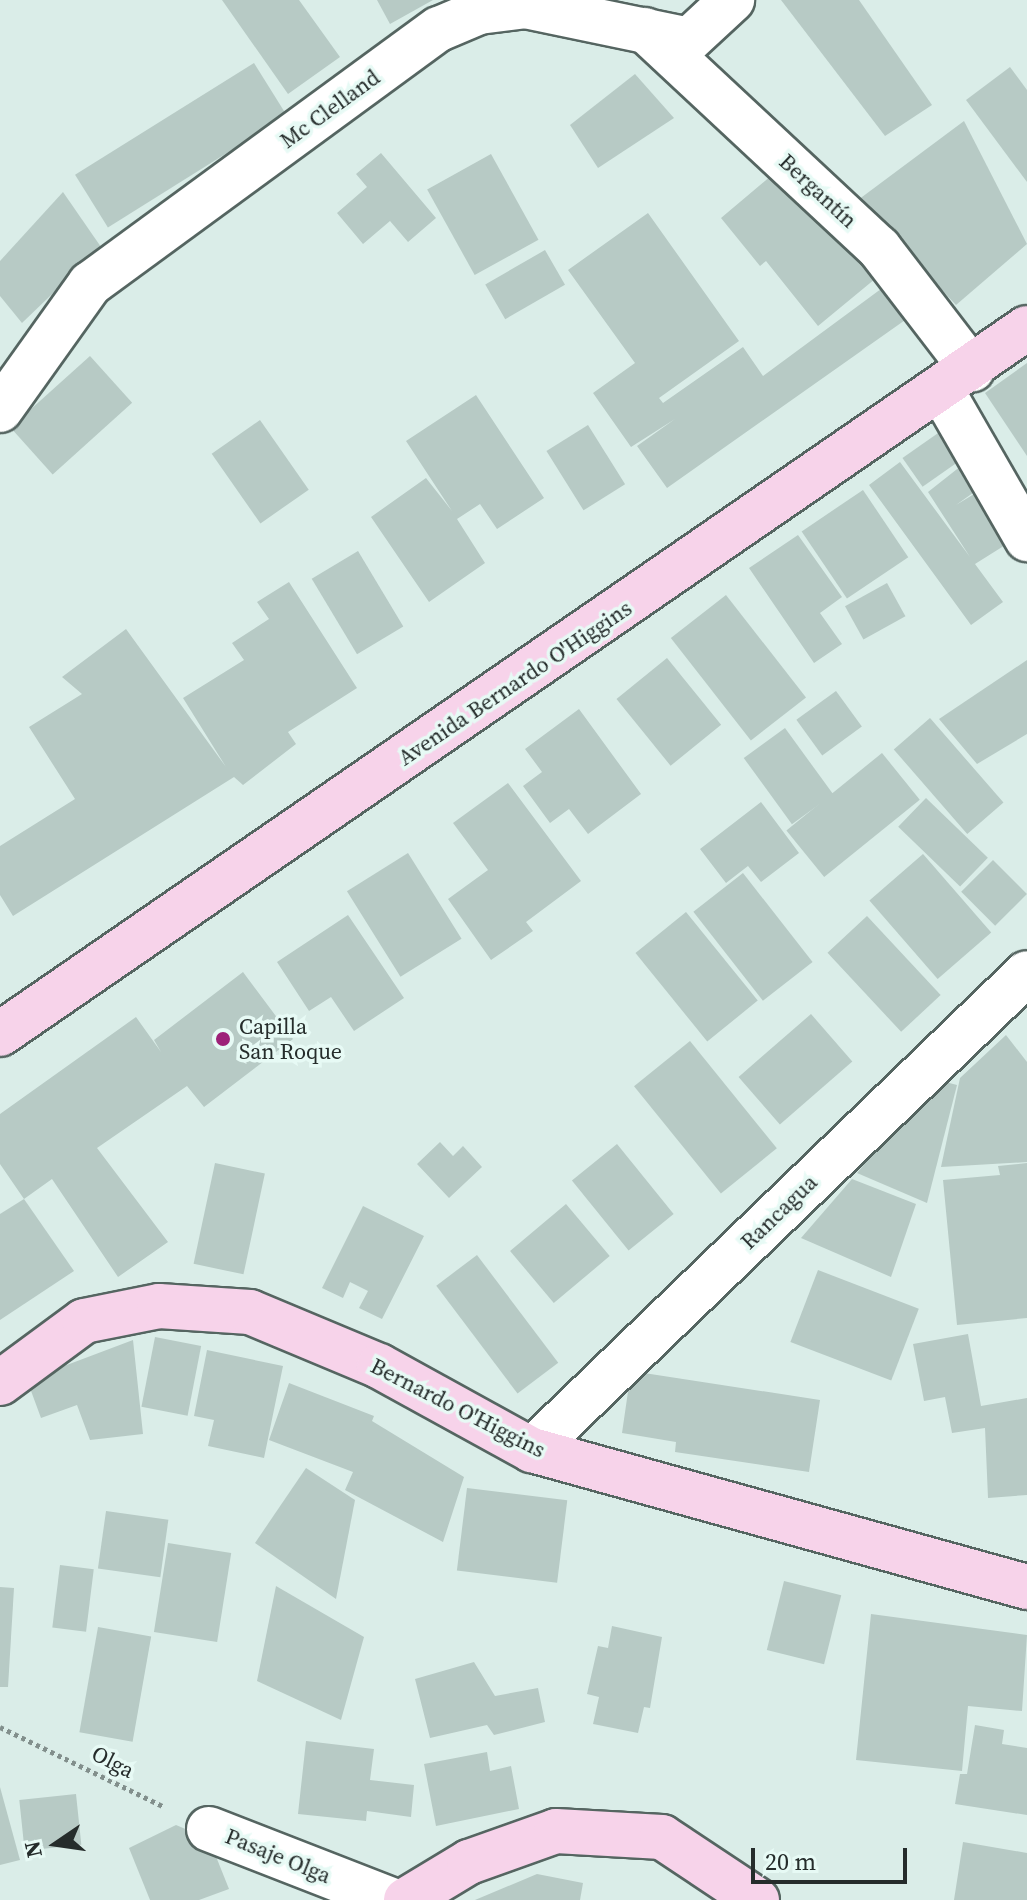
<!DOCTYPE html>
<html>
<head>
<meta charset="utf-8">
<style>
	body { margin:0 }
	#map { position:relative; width:1027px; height:1900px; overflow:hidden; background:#daede8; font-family:"Source Serif 4",serif }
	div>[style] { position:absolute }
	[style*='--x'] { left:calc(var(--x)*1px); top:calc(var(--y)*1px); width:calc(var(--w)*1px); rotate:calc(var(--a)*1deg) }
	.building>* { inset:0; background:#b7cac5; transform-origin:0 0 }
	.path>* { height:5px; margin-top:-2.5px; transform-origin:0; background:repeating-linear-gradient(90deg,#828f8c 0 4px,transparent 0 8px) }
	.roads { filter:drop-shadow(2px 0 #556561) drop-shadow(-2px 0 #556561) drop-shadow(0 2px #556561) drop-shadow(0 -2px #556561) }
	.street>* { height:44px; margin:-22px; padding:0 22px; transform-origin:22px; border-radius:22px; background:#fff }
	.secondary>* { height:44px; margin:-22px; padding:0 22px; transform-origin:22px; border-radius:22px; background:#f7d3ea }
	.dots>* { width:22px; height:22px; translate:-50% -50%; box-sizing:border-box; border:4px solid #e7faf5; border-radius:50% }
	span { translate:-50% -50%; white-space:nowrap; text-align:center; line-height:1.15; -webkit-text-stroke:7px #e7faf5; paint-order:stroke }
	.street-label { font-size:22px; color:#252c2b }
	.poi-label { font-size:22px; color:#252c2b }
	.left { translate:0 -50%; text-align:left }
	.north { position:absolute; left:16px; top:1804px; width:80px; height:80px; -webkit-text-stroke:6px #e7faf5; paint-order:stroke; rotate:257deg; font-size:22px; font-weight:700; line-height:32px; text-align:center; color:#252c2b }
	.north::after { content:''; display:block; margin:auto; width:28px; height:36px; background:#252c2b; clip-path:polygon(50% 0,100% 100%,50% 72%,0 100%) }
	.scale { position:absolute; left:751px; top:1848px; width:156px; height:36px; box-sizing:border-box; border:4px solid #252c2b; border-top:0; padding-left:10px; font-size:24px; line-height:28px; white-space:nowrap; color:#252c2b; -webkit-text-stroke:6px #e7faf5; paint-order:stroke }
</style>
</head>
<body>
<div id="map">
	<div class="building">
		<div style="clip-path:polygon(222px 0,299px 0,340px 57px,288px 94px)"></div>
		<div style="clip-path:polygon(377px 0,433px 0,390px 24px)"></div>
		<div style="clip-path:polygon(781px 0,859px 0,932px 105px,885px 136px)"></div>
		<div style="left:254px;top:63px;width:62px;height:211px;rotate:58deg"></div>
		<div style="clip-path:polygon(1010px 67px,1027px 90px,1027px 182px,966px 100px)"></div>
		<div style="clip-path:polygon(635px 74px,674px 118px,598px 168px,570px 125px)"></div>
		<div style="clip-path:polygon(964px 121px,1027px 244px,956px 305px,858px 200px)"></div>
		<div style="clip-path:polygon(381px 153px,436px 218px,408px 242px,390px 221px,363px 244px,337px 213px,367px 187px,356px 174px)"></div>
		<div style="left:491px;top:154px;width:98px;height:73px;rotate:61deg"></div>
		<div style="clip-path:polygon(778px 170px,881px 274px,818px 326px,766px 261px,760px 266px,721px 218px)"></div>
		<div style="clip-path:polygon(63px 192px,101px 247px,22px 323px,0 296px,0 261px)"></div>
		<div style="clip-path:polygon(648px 213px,739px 341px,659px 398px,663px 403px,743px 347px,763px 376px,885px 286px,908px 318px,667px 488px,637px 446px,675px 419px,631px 447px,593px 393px,635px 363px,568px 270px)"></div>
		<div style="left:545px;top:250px;width:40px;height:69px;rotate:60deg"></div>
		<div style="left:90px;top:356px;width:63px;height:107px;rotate:48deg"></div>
		<div style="clip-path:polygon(1027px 363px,1027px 456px,985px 393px)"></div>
		<div style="clip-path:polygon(476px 395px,544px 498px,497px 529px,480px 504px,457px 519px,485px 563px,429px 602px,371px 517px,426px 478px,452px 511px,406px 441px)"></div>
		<div style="left:260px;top:420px;width:85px;height:59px;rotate:55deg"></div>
		<div style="left:588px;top:425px;width:70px;height:49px;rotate:58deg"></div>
		<div style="left:941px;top:431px;width:35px;height:47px;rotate:55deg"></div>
		<div style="clip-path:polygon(900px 462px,970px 557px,928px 492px,966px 462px,984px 485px,956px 505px,989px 485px,1021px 535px,975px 564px,1003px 602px,971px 625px,869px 485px)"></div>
		<div style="left:863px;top:490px;width:81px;height:74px;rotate:56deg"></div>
		<div style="clip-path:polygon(798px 535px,842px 597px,820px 613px,842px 644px,814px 663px,749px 568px)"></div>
		<div style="left:358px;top:551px;width:88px;height:54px;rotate:59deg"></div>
		<div style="clip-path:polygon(289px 582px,357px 688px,288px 732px,296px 744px,243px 785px,234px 777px,13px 916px,0 895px,0 846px,75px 799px,29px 727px,82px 694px,62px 677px,126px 629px,226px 767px,183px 698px,244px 660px,232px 643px,269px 619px,257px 602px)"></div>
		<div style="left:887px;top:583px;width:38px;height:48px;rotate:61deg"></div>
		<div style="left:726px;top:595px;width:130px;height:70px;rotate:52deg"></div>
		<div style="left:667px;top:658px;width:86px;height:65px;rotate:51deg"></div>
		<div style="clip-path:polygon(1027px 660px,1027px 734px,977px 764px,939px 719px)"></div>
		<div style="left:836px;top:691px;width:44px;height:49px;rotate:54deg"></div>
		<div style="clip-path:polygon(579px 709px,641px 794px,588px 834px,569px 809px,550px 823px,523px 786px,542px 772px,525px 749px)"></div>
		<div style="left:930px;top:718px;width:112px;height:48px;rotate:49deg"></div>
		<div style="left:785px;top:728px;width:82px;height:51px;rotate:54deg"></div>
		<div style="left:882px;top:753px;width:60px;height:123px;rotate:51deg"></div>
		<div style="clip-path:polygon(508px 783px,581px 881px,526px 922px,533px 931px,491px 960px,448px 899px,488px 870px,453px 823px)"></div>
		<div style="left:926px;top:798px;width:86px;height:40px;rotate:44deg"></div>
		<div style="clip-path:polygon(761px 802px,799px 853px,761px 882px,748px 866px,726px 883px,700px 849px)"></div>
		<div style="left:408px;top:853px;width:101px;height:72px;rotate:58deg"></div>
		<div style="left:923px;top:854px;width:104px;height:71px;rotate:49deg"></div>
		<div style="left:993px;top:860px;width:48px;height:45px;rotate:45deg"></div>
		<div style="left:743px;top:873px;width:113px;height:63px;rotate:52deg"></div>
		<div style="left:686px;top:912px;width:114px;height:65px;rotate:51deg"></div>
		<div style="clip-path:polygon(348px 915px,404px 998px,354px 1031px,331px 997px,309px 1011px,277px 962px)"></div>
		<div style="left:867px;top:916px;width:108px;height:54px;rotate:47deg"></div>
		<div style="clip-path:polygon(243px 972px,293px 1039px,204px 1107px,187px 1086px,97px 1148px,168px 1242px,118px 1277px,52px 1179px,24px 1199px,0 1164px,0 1114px,136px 1017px,161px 1052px,154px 1040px)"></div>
		<div style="left:811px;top:1014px;width:63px;height:96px;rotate:49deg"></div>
		<div style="clip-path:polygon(1006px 1035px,1027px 1062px,1027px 1162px,941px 1167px,960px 1078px)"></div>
		<div style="left:690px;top:1041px;width:138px;height:72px;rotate:51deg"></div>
		<div style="clip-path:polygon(934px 1079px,957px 1085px,927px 1203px,857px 1173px)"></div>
		<div style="clip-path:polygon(440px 1142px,453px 1156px,463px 1146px,482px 1167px,449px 1198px,417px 1164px)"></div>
		<div style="left:617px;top:1144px;width:90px;height:58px;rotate:51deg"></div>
		<div style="left:215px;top:1163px;width:51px;height:103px;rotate:12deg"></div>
		<div style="clip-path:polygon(1027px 1163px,1027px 1318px,957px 1325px,943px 1180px,1000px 1175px,998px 1166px)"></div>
		<div style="clip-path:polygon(852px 1179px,916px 1204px,891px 1277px,801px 1238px)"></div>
		<div style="clip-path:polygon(24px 1199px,74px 1271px,0 1320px,0 1214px)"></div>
		<div style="left:566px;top:1204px;width:68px;height:73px;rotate:50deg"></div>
		<div style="clip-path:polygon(363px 1206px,424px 1236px,382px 1319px,359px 1308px,368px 1291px,350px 1282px,343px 1298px,322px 1288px)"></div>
		<div style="left:477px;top:1255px;width:135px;height:51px;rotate:53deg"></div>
		<div style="left:818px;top:1270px;width:108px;height:77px;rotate:21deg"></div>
		<div style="clip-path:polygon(968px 1334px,981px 1406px,1027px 1398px,1027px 1495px,988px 1498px,985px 1428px,952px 1433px,945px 1397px,924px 1401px,913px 1344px)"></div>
		<div style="left:155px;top:1337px;width:47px;height:71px;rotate:11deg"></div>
		<div style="clip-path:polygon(133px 1340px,143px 1434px,90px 1440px,77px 1405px,41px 1418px,27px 1380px)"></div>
		<div style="clip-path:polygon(207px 1350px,283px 1366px,264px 1458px,208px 1446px,214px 1420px,194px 1416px)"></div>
		<div style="clip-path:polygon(631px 1371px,820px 1400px,809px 1472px,675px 1452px,676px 1442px,622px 1433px)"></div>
		<div style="clip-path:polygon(289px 1383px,374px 1416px,372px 1421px,464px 1477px,443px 1542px,345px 1490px,353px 1472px,269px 1440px)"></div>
		<div style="clip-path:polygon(306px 1468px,355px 1500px,336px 1599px,255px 1543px)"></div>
		<div style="left:467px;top:1488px;width:101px;height:83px;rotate:7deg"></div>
		<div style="left:106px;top:1511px;width:63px;height:58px;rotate:8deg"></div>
		<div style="left:168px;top:1543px;width:64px;height:90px;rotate:9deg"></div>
		<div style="left:60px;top:1565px;width:34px;height:63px;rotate:7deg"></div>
		<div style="left:784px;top:1581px;width:59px;height:71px;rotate:14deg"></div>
		<div style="clip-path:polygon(276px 1586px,364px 1637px,341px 1720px,257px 1681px)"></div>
		<div style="clip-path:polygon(0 1587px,14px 1588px,8px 1687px,0 1687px)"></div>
		<div style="clip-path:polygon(871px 1614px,1027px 1635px,1022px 1711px,968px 1706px,962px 1771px,856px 1760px)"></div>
		<div style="clip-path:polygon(612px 1626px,662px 1637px,650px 1708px,644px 1707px,638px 1733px,593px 1724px,599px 1697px,587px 1694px,598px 1646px,608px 1648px)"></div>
		<div style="left:98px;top:1627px;width:54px;height:107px;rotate:10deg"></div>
		<div style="clip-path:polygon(474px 1662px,495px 1696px,538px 1688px,545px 1722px,494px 1735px,487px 1725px,430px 1738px,415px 1679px)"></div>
		<div style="clip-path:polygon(975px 1725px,1004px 1730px,1002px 1744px,1027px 1748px,1027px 1815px,955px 1804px,960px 1774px,967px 1774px)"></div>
		<div style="clip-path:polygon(306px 1741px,374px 1749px,370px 1780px,414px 1785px,411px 1817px,367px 1811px,366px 1821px,298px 1814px)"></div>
		<div style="clip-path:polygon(487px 1752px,490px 1771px,511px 1766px,519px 1809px,436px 1826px,424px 1764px)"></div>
		<div style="clip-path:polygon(0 1787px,20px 1860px,0 1865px)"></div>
		<div style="left:76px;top:1794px;width:51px;height:57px;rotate:84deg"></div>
		<div style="clip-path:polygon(176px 1825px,209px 1839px,229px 1889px,199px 1900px,150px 1900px,129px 1848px)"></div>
		<div style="clip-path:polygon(963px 1842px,1027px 1853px,1027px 1900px,954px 1900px)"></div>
		<div style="clip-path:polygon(537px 1874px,583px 1883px,580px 1900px,475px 1900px)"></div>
	</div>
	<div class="path">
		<div style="--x:0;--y:1727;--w:183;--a:25.9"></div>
	</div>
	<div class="roads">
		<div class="street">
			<div style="--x:645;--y:30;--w:320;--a:43"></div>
			<div style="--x:879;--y:248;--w:153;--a:52.5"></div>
			<div style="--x:942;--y:391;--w:171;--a:60.1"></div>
			<div style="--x:0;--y:410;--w:155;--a:-54.5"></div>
			<div style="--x:90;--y:284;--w:432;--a:-36.2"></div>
			<div style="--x:439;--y:29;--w:43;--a:-23"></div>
			<div style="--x:479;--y:12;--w:46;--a:-7.4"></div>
			<div style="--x:525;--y:6;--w:167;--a:11.7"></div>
			<div style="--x:689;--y:40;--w:59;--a:-42.9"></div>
			<div style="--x:532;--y:1450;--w:687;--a:-43.94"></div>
			<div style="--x:209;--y:1829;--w:195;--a:21.3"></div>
		</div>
		<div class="secondary">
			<div style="--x:0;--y:1034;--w:1246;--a:-34.51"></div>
			<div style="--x:0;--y:1383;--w:104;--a:-36.4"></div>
			<div style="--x:84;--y:1321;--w:76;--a:-11.3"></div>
			<div style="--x:159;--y:1306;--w:91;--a:3.8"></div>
			<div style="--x:250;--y:1312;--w:140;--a:22.7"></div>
			<div style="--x:379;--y:1366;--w:175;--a:28.8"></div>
			<div style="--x:532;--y:1450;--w:514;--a:15.47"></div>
			<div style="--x:406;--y:1900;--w:74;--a:-31.1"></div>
			<div style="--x:469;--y:1862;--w:92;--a:-19.6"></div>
			<div style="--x:556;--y:1831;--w:106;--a:3.2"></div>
			<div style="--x:662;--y:1837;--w:114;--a:33.6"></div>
		</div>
	</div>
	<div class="dots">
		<div style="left:223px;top:1039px;background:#9d2178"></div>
	</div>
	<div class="street-label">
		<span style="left:330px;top:109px;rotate:-36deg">Mc Clelland</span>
		<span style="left:818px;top:191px;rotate:43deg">Bergantín</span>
		<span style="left:515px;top:683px;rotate:-34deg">Avenida Bernardo O'Higgins</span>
		<span style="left:779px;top:1212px;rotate:-44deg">Rancagua</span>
		<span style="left:458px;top:1408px;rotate:27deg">Bernardo O'Higgins</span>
		<span style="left:113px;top:1762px;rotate:27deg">Olga</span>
		<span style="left:278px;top:1856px;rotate:22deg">Pasaje Olga</span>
	</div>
	<div class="poi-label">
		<span class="left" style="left:239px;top:1039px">Capilla<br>San Roque</span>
	</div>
	<div class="north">N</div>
	<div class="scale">20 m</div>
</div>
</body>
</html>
